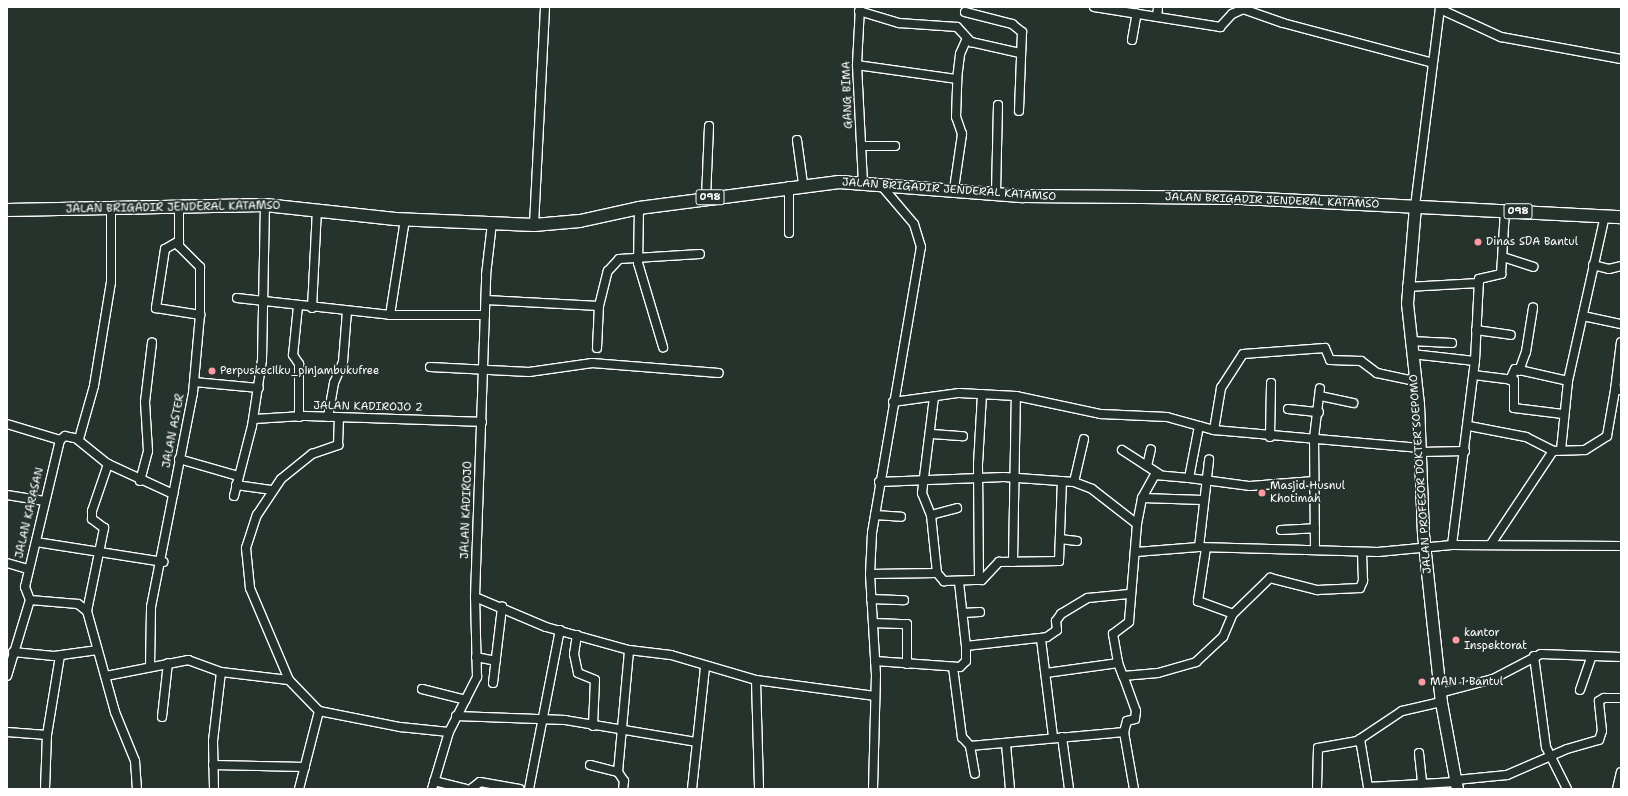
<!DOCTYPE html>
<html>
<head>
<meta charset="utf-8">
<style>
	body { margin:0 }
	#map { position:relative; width:1628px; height:796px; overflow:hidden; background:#26332d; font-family:"Shantell Sans",sans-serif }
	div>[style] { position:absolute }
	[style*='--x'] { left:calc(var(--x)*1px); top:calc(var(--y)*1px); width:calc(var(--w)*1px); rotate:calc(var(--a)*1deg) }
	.roads { filter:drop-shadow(1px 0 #fff) drop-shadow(-1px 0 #fff) drop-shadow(0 1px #fff) drop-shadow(0 -1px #fff) }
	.street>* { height:8px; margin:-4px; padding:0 4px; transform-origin:4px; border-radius:4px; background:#26332d }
	.secondary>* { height:11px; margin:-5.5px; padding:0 5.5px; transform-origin:5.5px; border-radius:5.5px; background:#26332d }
	.primary>* { height:12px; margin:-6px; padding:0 6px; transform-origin:6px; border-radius:6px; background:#26332d }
	.dots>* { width:11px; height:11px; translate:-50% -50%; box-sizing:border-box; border:2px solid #26332d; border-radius:50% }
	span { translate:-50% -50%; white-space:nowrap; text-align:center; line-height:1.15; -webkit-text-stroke:3.5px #26332d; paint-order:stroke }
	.shield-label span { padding:1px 3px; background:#26332d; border:1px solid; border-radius:3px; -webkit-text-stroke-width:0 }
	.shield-label { font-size:10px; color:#fff; font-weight:700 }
	.street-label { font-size:11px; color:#fff }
	.poi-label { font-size:11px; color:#fff }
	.left { translate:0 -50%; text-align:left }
	.frame { position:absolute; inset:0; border:8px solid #fff; pointer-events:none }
</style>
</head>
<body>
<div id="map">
	<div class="roads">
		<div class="street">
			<div style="--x:860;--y:7;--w:58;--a:93"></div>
			<div style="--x:857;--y:65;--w:117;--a:87.1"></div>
			<div style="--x:1094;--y:7;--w:128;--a:9"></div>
			<div style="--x:1220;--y:27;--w:18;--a:-47"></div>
			<div style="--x:1232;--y:14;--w:12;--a:-24"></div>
			<div style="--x:1245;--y:7;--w:3;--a:135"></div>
			<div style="--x:1243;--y:9;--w:42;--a:19.3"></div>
			<div style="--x:1283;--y:23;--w:155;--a:14.9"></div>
			<div style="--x:1440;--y:9;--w:67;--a:24.7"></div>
			<div style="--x:1501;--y:37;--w:122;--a:10.4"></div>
			<div style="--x:859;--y:11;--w:42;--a:16.7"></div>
			<div style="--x:899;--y:23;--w:58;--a:3.9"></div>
			<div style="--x:957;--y:27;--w:21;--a:47"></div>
			<div style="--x:971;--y:42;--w:50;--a:12.7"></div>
			<div style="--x:965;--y:12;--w:49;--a:14.3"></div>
			<div style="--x:1012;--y:24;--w:13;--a:39"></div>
			<div style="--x:1022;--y:32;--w:79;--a:92.2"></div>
			<div style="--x:1157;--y:17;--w:10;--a:-84"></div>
			<div style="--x:1132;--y:40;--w:27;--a:-80"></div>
			<div style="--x:857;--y:65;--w:101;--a:8"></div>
			<div style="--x:797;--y:140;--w:44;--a:82.2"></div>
			<div style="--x:862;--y:146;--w:33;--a:0"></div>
			<div style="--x:954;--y:189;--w:56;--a:-81.7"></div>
			<div style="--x:962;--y:134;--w:18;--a:-109"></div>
			<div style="--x:956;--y:117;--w:38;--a:-88"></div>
			<div style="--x:957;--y:79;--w:25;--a:-83"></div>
			<div style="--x:960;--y:54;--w:17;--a:-66"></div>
			<div style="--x:996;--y:193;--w:88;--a:-88.7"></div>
			<div style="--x:706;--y:198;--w:72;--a:-87.6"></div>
			<div style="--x:1415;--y:206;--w:201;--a:-82.8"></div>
			<div style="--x:639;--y:208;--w:55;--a:91"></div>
			<div style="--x:638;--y:263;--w:88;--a:73.4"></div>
			<div style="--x:111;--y:209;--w:73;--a:90"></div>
			<div style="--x:111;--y:282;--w:105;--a:99.3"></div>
			<div style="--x:94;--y:386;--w:55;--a:105.8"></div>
			<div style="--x:79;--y:439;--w:14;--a:-168"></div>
			<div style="--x:65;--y:436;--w:6;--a:141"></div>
			<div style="--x:60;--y:440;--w:151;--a:103.4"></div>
			<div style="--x:25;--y:587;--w:14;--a:69"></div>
			<div style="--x:30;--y:600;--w:48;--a:4.8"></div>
			<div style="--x:78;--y:604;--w:11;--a:38"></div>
			<div style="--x:87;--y:611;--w:105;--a:74.5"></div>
			<div style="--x:115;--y:712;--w:53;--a:67.8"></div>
			<div style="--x:135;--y:761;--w:28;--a:86"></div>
			<div style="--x:534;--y:225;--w:218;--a:-87.1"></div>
			<div style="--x:789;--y:233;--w:47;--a:-90"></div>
			<div style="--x:179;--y:241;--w:16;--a:150"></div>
			<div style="--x:165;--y:249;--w:60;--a:98.7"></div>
			<div style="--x:156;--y:308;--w:45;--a:9"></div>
			<div style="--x:1503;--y:257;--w:32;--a:18"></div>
			<div style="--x:1593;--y:265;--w:16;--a:14"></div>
			<div style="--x:1609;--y:269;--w:12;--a:-14"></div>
			<div style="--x:1407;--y:287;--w:72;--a:-3.2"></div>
			<div style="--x:237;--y:298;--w:154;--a:6.3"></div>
			<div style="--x:390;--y:315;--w:97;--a:-81.1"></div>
			<div style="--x:486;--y:300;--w:113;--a:3"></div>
			<div style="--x:599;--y:306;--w:36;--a:-76"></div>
			<div style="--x:608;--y:271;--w:16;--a:-47"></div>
			<div style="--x:619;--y:259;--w:81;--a:-3.5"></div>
			<div style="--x:298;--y:306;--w:49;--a:95.8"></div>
			<div style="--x:293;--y:355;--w:11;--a:56"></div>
			<div style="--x:299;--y:364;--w:53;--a:90"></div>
			<div style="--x:312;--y:308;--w:99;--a:-87.1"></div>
			<div style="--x:390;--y:315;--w:95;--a:0"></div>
			<div style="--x:1583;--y:316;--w:39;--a:12"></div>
			<div style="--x:1476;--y:330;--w:35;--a:8"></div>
			<div style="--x:1410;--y:341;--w:42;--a:2.7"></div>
			<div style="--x:597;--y:348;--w:42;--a:-87.3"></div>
			<div style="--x:1412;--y:354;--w:63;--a:6.3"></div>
			<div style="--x:430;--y:367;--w:99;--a:2.9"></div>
			<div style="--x:529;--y:372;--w:64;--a:-8.1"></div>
			<div style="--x:592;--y:363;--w:127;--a:4.5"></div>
			<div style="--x:1519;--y:371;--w:20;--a:-70"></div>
			<div style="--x:1526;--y:352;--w:45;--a:-81"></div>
			<div style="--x:1474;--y:375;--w:40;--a:7.1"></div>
			<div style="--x:1514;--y:380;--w:28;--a:90"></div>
			<div style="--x:1514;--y:408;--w:49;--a:7"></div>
			<div style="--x:1510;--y:380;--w:12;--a:-66"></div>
			<div style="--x:1515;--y:369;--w:54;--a:12.8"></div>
			<div style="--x:194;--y:382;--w:65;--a:5.3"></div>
			<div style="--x:1615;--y:390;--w:48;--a:-82.9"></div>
			<div style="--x:1320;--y:396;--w:34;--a:12"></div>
			<div style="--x:934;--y:397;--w:97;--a:97.1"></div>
			<div style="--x:922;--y:493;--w:24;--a:68"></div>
			<div style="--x:931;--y:515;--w:58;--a:84.1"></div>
			<div style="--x:937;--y:573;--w:11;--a:49"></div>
			<div style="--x:944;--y:581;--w:38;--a:-2"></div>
			<div style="--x:982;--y:580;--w:25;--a:-47"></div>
			<div style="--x:999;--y:562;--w:60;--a:-1"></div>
			<div style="--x:1059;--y:561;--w:80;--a:-87.9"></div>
			<div style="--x:893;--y:402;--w:67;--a:-7.8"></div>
			<div style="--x:959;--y:393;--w:57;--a:3"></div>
			<div style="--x:1016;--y:396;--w:87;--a:12"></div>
			<div style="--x:1101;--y:414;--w:66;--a:2.6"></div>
			<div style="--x:1167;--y:417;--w:49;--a:15.5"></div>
			<div style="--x:1214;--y:430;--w:207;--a:5"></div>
			<div style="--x:1288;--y:409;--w:31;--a:6"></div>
			<div style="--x:328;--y:417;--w:35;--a:-80"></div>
			<div style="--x:334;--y:383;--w:23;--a:-67"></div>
			<div style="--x:343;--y:362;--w:51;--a:-85.5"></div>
			<div style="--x:254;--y:419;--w:49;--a:-3.5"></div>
			<div style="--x:303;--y:416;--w:179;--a:1.9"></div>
			<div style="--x:7;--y:424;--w:55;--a:16.8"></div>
			<div style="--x:1469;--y:426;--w:58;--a:10.9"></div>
			<div style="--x:1526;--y:437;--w:30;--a:27"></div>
			<div style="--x:1214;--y:430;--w:43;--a:-80.5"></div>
			<div style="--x:1221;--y:388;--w:40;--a:-57.1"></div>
			<div style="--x:1243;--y:354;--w:82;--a:-4.2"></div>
			<div style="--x:1325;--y:348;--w:13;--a:67"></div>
			<div style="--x:1330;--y:360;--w:31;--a:2"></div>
			<div style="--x:1361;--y:361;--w:20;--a:37"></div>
			<div style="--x:1377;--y:373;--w:40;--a:12"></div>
			<div style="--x:932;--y:434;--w:31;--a:4"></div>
			<div style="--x:1270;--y:437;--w:54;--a:-88.9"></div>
			<div style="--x:78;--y:440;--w:38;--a:39"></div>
			<div style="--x:108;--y:464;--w:72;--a:24.8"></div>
			<div style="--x:1122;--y:450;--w:44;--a:33"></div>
			<div style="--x:1561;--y:450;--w:69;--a:-84.2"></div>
			<div style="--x:1568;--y:381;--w:170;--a:-77.4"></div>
			<div style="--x:1420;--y:452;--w:45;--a:-1.3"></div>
			<div style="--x:179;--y:459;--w:61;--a:16.1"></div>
			<div style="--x:1147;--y:466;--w:17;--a:-77"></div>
			<div style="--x:1189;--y:478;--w:62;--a:7.5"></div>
			<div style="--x:1250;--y:486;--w:64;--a:-4.5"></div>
			<div style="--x:140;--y:481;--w:31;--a:-75"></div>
			<div style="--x:148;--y:451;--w:49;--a:-93.5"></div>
			<div style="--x:145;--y:402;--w:60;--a:-83.3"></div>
			<div style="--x:879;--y:482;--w:125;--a:-2.3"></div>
			<div style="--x:1004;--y:477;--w:70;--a:4.1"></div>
			<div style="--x:1074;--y:482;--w:19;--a:21"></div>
			<div style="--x:1092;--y:489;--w:57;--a:37.9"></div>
			<div style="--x:1137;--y:524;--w:98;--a:94.7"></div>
			<div style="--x:1129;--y:622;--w:20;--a:143"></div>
			<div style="--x:1113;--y:634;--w:29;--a:80"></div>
			<div style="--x:1074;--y:482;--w:44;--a:-76.9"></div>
			<div style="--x:236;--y:485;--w:37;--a:8"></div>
			<div style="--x:7;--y:495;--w:38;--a:9"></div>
			<div style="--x:234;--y:496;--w:72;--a:-75.6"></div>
			<div style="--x:252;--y:426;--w:67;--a:-81.4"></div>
			<div style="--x:262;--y:360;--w:155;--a:-88.9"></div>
			<div style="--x:1142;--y:498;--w:61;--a:1.9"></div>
			<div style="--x:875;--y:515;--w:26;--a:4"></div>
			<div style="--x:931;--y:515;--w:27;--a:-15"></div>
			<div style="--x:1137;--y:524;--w:26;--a:-79"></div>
			<div style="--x:1142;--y:498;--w:26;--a:-61"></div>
			<div style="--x:1155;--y:475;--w:34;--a:5"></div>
			<div style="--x:1189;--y:478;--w:53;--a:-79.1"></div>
			<div style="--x:1281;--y:530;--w:34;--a:-3"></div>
			<div style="--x:1060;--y:539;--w:17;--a:7"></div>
			<div style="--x:36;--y:542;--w:129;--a:8.9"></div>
			<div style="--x:1491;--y:544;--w:112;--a:-56.3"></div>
			<div style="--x:1553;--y:451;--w:32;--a:-2"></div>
			<div style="--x:1585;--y:450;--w:26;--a:-32"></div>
			<div style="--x:1607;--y:436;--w:47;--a:-80.1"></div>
			<div style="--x:1615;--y:390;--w:6;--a:0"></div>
			<div style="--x:1452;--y:545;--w:185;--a:-82.9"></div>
			<div style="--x:1475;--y:361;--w:82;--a:-87.2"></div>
			<div style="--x:1479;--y:279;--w:23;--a:-13"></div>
			<div style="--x:1501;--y:274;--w:64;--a:-86.4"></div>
			<div style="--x:1199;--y:547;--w:88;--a:-83.4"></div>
			<div style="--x:1206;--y:548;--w:54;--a:98.6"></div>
			<div style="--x:1198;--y:601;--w:37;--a:20"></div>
			<div style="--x:1315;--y:549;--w:111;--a:-90.5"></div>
			<div style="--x:1314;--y:438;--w:50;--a:-83.2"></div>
			<div style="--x:1136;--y:552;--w:63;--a:-4.5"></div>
			<div style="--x:1199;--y:547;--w:179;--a:1.6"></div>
			<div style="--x:1378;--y:552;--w:74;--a:-5.4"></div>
			<div style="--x:1452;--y:545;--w:169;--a:0.3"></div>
			<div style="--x:1013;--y:562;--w:166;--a:-89"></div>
			<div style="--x:7;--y:563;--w:22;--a:16"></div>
			<div style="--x:870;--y:574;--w:67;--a:-0.9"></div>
			<div style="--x:979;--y:580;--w:116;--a:-90.5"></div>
			<div style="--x:978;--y:464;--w:70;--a:-86.7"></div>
			<div style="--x:959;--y:582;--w:64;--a:83.8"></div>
			<div style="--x:475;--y:597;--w:77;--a:22.9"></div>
			<div style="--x:546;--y:627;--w:86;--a:15.5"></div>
			<div style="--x:629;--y:650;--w:42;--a:6.8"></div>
			<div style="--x:671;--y:655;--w:89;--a:16.4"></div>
			<div style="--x:756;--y:680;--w:120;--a:7.7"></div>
			<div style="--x:871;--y:599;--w:33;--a:2"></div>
			<div style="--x:87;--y:611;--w:85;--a:-78.4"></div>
			<div style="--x:104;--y:528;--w:15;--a:-143"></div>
			<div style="--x:92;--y:519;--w:8;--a:-90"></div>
			<div style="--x:92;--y:511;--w:50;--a:-71.2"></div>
			<div style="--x:963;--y:613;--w:17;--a:-3"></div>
			<div style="--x:873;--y:623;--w:34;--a:2"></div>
			<div style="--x:907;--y:624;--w:40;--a:90"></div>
			<div style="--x:577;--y:635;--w:19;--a:99"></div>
			<div style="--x:574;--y:654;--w:19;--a:78"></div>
			<div style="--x:578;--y:673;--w:18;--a:22"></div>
			<div style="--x:595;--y:680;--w:46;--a:92.5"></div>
			<div style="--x:1041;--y:639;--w:99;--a:83"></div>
			<div style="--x:13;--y:652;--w:41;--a:5.6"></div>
			<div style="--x:54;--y:656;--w:44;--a:-7.8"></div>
			<div style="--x:1534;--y:656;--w:92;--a:82.5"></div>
			<div style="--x:1546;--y:747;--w:47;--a:63.4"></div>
			<div style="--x:476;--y:657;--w:20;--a:11"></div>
			<div style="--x:875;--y:661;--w:85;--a:4"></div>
			<div style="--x:960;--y:667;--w:8;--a:-45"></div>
			<div style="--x:966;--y:661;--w:15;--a:-90"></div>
			<div style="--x:966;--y:646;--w:81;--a:-6.3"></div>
			<div style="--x:1047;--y:637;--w:12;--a:-35"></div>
			<div style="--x:1057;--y:630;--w:9;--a:-96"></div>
			<div style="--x:1056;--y:621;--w:9;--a:-54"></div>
			<div style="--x:1061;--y:614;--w:31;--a:-31"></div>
			<div style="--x:1088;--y:598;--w:41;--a:-5.6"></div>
			<div style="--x:150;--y:667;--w:60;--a:-89"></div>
			<div style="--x:151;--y:607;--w:218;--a:-78.9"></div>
			<div style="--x:193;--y:393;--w:78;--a:-84.9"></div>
			<div style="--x:200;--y:315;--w:48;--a:-90"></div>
			<div style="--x:200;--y:267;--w:30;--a:-135"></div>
			<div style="--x:179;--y:246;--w:39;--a:-90"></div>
			<div style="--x:953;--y:667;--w:71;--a:82.7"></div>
			<div style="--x:962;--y:737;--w:12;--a:48"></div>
			<div style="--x:970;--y:746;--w:155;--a:-5.2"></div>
			<div style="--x:221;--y:672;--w:68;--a:6.7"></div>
			<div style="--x:1046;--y:673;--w:73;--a:-7.9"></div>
			<div style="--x:1118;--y:663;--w:14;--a:69"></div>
			<div style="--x:7;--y:676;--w:79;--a:-73.2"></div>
			<div style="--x:106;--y:676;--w:84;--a:-11"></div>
			<div style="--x:188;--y:660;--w:35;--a:20"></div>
			<div style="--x:221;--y:672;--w:69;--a:96.6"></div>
			<div style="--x:213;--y:741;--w:48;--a:88.8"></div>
			<div style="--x:756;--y:680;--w:109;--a:88.4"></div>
			<div style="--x:493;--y:683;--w:77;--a:-83.2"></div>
			<div style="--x:422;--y:689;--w:45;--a:14"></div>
			<div style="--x:1580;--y:690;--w:34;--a:-71"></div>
			<div style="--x:1440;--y:693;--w:55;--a:-14.8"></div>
			<div style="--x:1493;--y:679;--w:54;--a:-27.5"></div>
			<div style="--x:1541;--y:654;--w:80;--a:2.1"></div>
			<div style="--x:319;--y:711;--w:43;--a:-134.1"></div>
			<div style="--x:289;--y:680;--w:100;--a:-113"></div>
			<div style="--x:250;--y:588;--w:40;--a:-95.7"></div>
			<div style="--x:246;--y:548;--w:35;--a:-72"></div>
			<div style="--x:257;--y:515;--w:43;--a:-56.3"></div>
			<div style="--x:281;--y:479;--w:40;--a:-39"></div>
			<div style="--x:312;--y:454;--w:28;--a:-19"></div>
			<div style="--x:338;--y:445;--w:28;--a:-88"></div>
			<div style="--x:456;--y:716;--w:109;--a:2.1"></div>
			<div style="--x:565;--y:720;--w:133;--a:9.5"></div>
			<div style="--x:162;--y:717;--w:54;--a:-83.7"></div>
			<div style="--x:7;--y:732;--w:40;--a:4.3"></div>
			<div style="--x:1062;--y:737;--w:52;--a:82.3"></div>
			<div style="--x:1360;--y:739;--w:49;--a:80.5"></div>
			<div style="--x:1368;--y:787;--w:88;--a:-3.3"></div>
			<div style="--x:1006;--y:744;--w:45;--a:84.9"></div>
			<div style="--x:970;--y:746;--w:28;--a:80"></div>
			<div style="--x:1419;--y:753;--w:30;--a:84"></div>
			<div style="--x:213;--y:765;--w:92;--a:1.2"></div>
			<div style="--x:590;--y:765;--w:29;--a:14"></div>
			<div style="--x:1456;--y:780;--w:51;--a:-5.6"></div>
			<div style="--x:1507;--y:775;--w:65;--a:-23.4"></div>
			<div style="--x:1567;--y:749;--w:33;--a:-16"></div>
			<div style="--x:1599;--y:740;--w:9;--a:-72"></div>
			<div style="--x:1602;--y:731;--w:30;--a:-96"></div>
			<div style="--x:1599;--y:701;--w:6;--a:-31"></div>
			<div style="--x:1604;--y:698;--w:17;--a:0"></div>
			<div style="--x:434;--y:781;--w:33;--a:14"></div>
			<div style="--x:45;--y:789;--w:54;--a:-87.9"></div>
			<div style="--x:47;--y:735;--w:80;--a:-80.7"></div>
			<div style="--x:299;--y:789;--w:81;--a:-75.6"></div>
			<div style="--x:319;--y:711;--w:83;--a:11.2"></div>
			<div style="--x:400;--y:727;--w:49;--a:5.8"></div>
			<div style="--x:432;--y:789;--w:59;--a:-73.4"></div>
			<div style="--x:449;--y:732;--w:62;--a:-63"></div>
			<div style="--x:477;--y:677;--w:80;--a:-91.4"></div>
			<div style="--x:475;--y:597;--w:322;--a:-88"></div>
			<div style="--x:486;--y:275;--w:52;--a:-83.4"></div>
			<div style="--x:471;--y:789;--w:11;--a:-38"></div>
			<div style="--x:480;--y:782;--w:40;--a:10"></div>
			<div style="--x:529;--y:789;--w:162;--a:-79"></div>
			<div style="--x:623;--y:789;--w:8;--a:-83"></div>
			<div style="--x:624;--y:781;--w:11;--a:-124"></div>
			<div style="--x:618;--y:772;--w:122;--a:-84.8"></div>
			<div style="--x:692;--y:789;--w:123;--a:-83.9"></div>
			<div style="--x:873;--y:789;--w:114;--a:-88.5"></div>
			<div style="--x:876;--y:675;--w:101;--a:-93.4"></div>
			<div style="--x:870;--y:574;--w:41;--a:-87.2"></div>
			<div style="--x:872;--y:533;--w:290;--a:-80.3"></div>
			<div style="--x:921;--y:247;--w:24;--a:-107"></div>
			<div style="--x:914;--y:224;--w:52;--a:-130.4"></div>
			<div style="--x:1134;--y:789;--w:58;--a:-100"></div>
			<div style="--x:1124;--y:732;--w:11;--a:-75"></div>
			<div style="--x:1127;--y:721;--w:8;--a:-14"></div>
			<div style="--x:1135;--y:719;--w:8;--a:-83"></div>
			<div style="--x:1136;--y:711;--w:37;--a:-110"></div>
			<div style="--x:1123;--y:676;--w:35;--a:-5"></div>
			<div style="--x:1158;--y:673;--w:40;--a:-16"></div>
			<div style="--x:1196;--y:662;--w:37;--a:-43"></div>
			<div style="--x:1223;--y:637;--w:25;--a:-67"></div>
			<div style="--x:1233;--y:614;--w:52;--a:-44.2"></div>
			<div style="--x:1270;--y:578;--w:49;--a:14.3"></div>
			<div style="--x:1317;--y:590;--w:43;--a:-2.7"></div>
			<div style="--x:1360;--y:588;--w:8;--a:-67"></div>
			<div style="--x:1363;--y:581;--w:29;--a:-92"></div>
			<div style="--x:1317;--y:789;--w:41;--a:-88.6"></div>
			<div style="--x:1318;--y:748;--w:40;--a:-10"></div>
			<div style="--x:1357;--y:741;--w:54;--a:-33.7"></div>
			<div style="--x:1402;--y:711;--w:40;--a:-13"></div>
			<div style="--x:1617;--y:789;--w:17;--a:-77"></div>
		</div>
		<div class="secondary">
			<div style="--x:1415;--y:206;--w:97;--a:94.7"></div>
			<div style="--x:1407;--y:303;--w:102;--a:83.8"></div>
			<div style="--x:1418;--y:404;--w:130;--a:87.8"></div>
			<div style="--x:1423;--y:534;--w:169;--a:83.9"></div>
			<div style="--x:1441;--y:702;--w:88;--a:79.6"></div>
		</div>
		<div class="primary">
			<div style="--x:7;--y:210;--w:258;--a:-1.1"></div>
			<div style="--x:265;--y:205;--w:131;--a:6.1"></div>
			<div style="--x:395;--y:219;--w:139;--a:2.5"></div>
			<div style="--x:534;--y:225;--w:46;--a:-5"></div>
			<div style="--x:580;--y:221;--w:60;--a:-12.4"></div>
			<div style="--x:639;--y:208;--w:202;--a:-7.4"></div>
			<div style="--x:839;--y:182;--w:185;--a:4.4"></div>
			<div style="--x:1023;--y:196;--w:220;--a:0.5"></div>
			<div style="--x:1243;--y:198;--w:378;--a:2.9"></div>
		</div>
	</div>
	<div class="dots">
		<div style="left:1478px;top:242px;background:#ff9aa2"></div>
		<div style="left:212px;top:371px;background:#ff9aa2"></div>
		<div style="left:1262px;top:493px;background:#ff9aa2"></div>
		<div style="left:1456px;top:640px;background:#ff9aa2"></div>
		<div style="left:1422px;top:682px;background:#ff9aa2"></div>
	</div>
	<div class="shield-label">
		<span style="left:710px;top:197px">098</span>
		<span style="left:1518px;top:211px">098</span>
	</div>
	<div class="street-label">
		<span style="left:848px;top:95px;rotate:-92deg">GANG BIMA</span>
		<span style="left:949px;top:190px;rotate:4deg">JALAN BRIGADIR JENDERAL KATAMSO</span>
		<span style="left:1272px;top:201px;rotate:2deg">JALAN BRIGADIR JENDERAL KATAMSO</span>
		<span style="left:173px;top:208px;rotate:-1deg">JALAN BRIGADIR JENDERAL KATAMSO</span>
		<span style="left:368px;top:407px;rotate:1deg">JALAN KADIROJO 2</span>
		<span style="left:174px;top:431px;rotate:-79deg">JALAN ASTER</span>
		<span style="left:1421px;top:474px;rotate:-94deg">JALAN PROFESOR DOKTER SOEPOMO</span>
		<span style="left:467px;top:510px;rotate:-88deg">JALAN KADIROJO</span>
		<span style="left:30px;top:513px;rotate:-77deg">JALAN KARASAN</span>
	</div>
	<div class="poi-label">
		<span class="left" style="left:1486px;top:242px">Dinas SDA Bantul</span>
		<span class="left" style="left:220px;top:371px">Perpuskecilku_pinjambukufree</span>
		<span class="left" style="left:1270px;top:493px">Masjid Husnul<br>Khotimah</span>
		<span class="left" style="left:1464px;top:640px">kantor<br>Inspektorat</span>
		<span class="left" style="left:1430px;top:682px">MAN 1 Bantul</span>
	</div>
	<div class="frame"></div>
</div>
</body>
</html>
